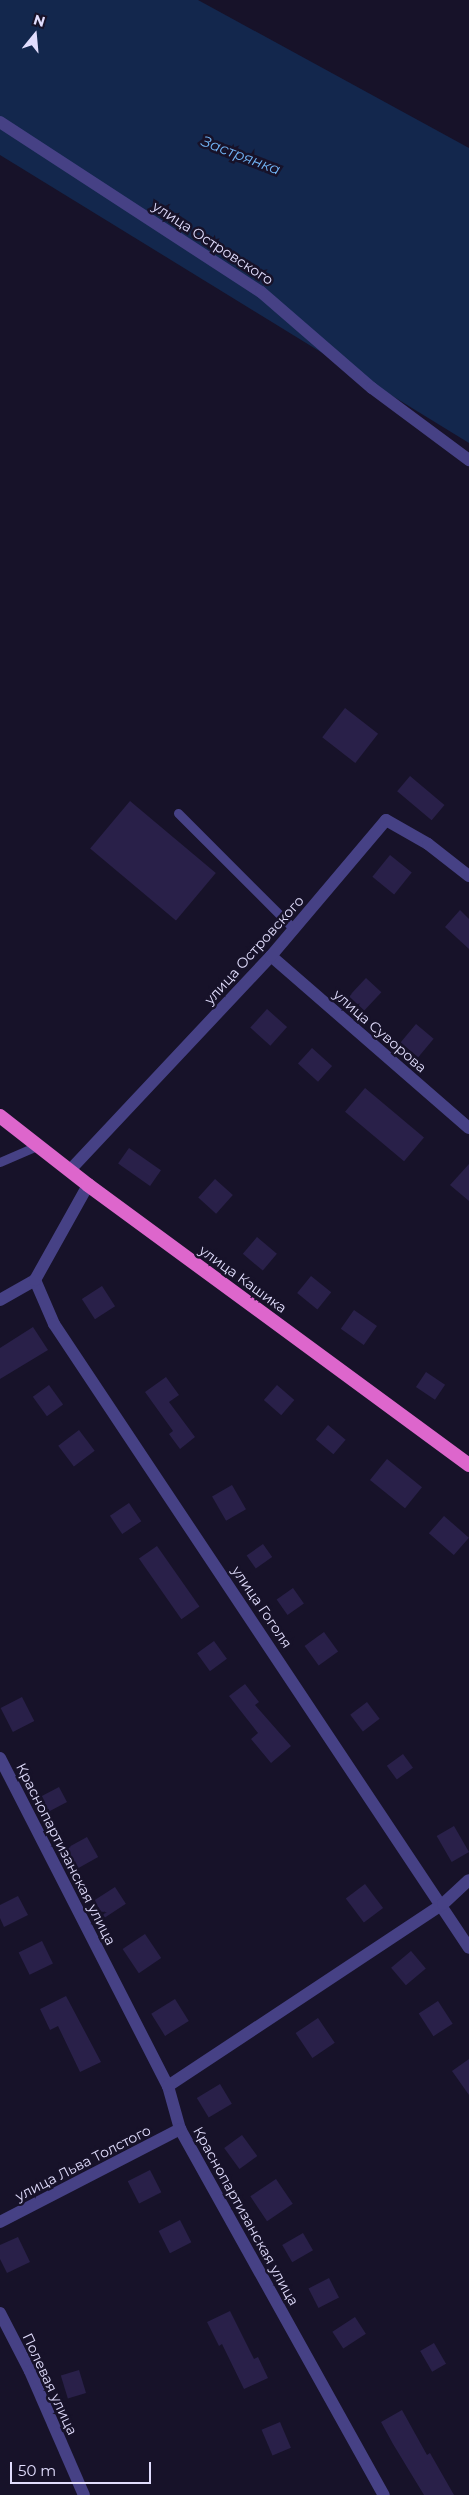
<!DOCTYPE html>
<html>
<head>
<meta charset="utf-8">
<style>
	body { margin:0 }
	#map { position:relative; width:469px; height:2495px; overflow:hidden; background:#171229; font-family:Montserrat,sans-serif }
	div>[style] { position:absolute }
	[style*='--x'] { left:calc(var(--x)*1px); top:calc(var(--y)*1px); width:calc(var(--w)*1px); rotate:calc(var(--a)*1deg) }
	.water>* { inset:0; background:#13274d }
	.building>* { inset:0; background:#292049; transform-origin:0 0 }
	.service>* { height:9px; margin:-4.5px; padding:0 4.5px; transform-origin:4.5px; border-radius:4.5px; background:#464185 }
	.minor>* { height:12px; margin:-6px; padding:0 6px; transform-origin:6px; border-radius:6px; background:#464185 }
	.trunk>* { height:14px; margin:-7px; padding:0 7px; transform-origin:7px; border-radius:7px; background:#d6c }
	span { translate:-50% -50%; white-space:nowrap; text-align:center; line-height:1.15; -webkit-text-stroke:5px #171229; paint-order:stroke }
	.street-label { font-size:14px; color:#e1ddfd }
	.water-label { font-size:15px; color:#72b4f5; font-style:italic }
	.north { position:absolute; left:10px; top:10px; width:50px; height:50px; -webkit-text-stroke:4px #171229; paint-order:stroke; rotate:17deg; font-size:14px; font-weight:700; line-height:20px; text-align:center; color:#e1ddfd }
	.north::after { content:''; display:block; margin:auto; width:18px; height:22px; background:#e1ddfd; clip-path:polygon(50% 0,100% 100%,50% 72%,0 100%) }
	.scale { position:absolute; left:10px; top:2462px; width:141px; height:22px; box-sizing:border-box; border:2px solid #e1ddfd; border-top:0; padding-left:6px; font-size:15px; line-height:18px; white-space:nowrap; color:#e1ddfd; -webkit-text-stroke:4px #171229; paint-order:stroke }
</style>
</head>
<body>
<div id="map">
	<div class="water">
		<div style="clip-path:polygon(0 0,198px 0,469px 148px,469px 443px,0 155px)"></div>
	</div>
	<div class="building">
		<div style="left:345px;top:708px;width:42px;height:37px;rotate:38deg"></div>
		<div style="left:410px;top:776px;width:45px;height:20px;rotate:40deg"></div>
		<div style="left:130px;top:801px;width:112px;height:62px;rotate:40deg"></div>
		<div style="left:390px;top:855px;width:28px;height:28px;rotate:39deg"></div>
		<div style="clip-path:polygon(460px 910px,469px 919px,469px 949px,445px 927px)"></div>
		<div style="left:366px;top:978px;width:21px;height:25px;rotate:43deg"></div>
		<div style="left:267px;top:1009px;width:27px;height:25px;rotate:42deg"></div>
		<div style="left:416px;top:1024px;width:23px;height:24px;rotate:40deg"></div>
		<div style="left:312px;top:1048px;width:27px;height:21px;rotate:42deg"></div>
		<div style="left:365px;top:1088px;width:77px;height:31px;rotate:40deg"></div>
		<div style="left:129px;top:1148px;width:39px;height:19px;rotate:35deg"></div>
		<div style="clip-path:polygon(469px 1164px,469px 1201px,450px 1185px)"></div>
		<div style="left:215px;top:1179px;width:24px;height:25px;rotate:42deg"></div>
		<div style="left:257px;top:1237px;width:26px;height:22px;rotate:40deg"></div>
		<div style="left:311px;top:1276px;width:26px;height:22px;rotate:39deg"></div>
		<div style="left:102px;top:1286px;width:24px;height:24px;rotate:57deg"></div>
		<div style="left:354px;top:1310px;width:28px;height:23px;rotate:35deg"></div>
		<div style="clip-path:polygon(33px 1327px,48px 1350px,0 1379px,0 1348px)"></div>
		<div style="left:426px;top:1372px;width:23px;height:18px;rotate:34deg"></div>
		<div style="clip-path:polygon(166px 1377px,179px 1395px,169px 1402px,195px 1437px,180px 1449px,169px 1434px,173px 1431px,145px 1392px)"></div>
		<div style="left:49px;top:1385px;width:24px;height:20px;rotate:54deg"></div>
		<div style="left:277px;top:1385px;width:23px;height:20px;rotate:41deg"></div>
		<div style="left:328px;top:1425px;width:23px;height:19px;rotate:40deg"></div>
		<div style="left:79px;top:1430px;width:26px;height:26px;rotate:53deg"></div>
		<div style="left:387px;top:1459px;width:45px;height:27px;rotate:39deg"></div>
		<div style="left:232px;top:1485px;width:28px;height:23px;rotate:60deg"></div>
		<div style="left:129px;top:1503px;width:22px;height:23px;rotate:56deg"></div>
		<div style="left:444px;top:1516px;width:33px;height:23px;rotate:41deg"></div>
		<div style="left:263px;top:1544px;width:16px;height:20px;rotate:55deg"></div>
		<div style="left:157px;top:1546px;width:74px;height:22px;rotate:55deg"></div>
		<div style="left:293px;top:1588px;width:19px;height:20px;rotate:55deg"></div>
		<div style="left:324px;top:1632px;width:24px;height:24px;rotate:54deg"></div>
		<div style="left:214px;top:1641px;width:22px;height:21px;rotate:54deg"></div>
		<div style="clip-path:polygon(245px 1684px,259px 1702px,255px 1705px,291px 1746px,271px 1763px,251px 1739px,258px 1733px,229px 1696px)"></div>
		<div style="left:22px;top:1697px;width:27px;height:24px;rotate:63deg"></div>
		<div style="left:367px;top:1702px;width:21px;height:21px;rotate:53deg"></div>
		<div style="left:403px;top:1754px;width:17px;height:20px;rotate:54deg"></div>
		<div style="left:59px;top:1787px;width:17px;height:21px;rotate:62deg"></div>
		<div style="left:454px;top:1826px;width:30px;height:20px;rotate:60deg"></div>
		<div style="left:87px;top:1837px;width:23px;height:26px;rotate:61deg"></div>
		<div style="left:365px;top:1884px;width:30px;height:24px;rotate:53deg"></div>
		<div style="left:115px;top:1887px;width:20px;height:25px;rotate:57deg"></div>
		<div style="clip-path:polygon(18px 1896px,28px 1915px,4px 1927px,0 1918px,0 1905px)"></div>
		<div style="left:145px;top:1934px;width:29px;height:27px;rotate:56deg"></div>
		<div style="left:42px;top:1941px;width:25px;height:26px;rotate:64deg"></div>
		<div style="left:411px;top:1951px;width:23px;height:26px;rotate:50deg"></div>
		<div style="clip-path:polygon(66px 1996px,101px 2062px,80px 2072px,58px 2026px,50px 2030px,40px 2009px)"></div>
		<div style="left:175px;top:1999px;width:26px;height:28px;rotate:58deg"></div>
		<div style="left:438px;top:2001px;width:27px;height:23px;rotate:57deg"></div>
		<div style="left:318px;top:2018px;width:30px;height:27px;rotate:56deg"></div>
		<div style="clip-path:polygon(469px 2059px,469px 2095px,452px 2071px)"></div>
		<div style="left:220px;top:2084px;width:23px;height:27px;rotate:59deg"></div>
		<div style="left:242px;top:2135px;width:26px;height:22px;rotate:54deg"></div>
		<div style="left:150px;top:2170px;width:25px;height:25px;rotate:63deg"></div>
		<div style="left:276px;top:2179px;width:30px;height:31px;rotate:56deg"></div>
		<div style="left:180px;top:2220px;width:25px;height:24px;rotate:63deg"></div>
		<div style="left:303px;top:2233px;width:20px;height:24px;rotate:60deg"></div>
		<div style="clip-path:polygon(18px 2237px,30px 2262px,7px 2273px,0 2259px,0 2245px)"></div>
		<div style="left:329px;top:2278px;width:22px;height:23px;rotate:63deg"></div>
		<div style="clip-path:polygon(230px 2311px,254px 2359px,258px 2357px,268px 2378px,244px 2389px,222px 2344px,219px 2346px,207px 2322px)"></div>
		<div style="left:355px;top:2317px;width:20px;height:27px;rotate:57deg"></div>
		<div style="left:434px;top:2343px;width:24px;height:16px;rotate:60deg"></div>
		<div style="left:79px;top:2370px;width:24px;height:19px;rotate:73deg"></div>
		<div style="clip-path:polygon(402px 2410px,427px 2455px,430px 2453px,454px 2495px,424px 2495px,393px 2444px,381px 2422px)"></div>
		<div style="left:280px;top:2422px;width:28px;height:20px;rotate:67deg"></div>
	</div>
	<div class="service">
		<div style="--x:178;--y:813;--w:164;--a:45"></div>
		<div style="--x:0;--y:1162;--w:43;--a:-23.6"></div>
	</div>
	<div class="minor">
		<div style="--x:0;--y:122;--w:311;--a:33.1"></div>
		<div style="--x:261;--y:292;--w:147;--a:40.9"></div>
		<div style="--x:372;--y:388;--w:121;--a:36.6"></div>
		<div style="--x:271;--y:956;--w:262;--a:41"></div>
		<div style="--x:71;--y:1169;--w:292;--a:-46.8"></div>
		<div style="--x:271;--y:956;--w:178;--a:-49.8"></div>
		<div style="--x:386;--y:820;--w:48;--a:29.7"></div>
		<div style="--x:428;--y:844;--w:52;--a:38"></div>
		<div style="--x:35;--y:1280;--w:48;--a:66.6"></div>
		<div style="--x:54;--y:1324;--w:749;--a:56.37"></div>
		<div style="--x:0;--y:1300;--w:40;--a:-29.7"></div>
		<div style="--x:35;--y:1280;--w:109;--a:-60.8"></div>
		<div style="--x:0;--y:1758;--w:369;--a:62.9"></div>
		<div style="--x:168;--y:2086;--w:45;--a:74.4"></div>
		<div style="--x:180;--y:2129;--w:419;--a:60.9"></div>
		<div style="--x:168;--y:2086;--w:330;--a:-33.5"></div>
		<div style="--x:443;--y:1904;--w:35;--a:-43"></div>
		<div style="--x:0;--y:2222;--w:203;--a:-27.3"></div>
		<div style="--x:0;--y:2313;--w:65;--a:62.7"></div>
		<div style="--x:30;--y:2371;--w:135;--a:66.5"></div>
	</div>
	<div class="trunk">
		<div style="--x:0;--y:1116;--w:112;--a:38.1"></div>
		<div style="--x:88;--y:1185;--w:473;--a:36.3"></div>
	</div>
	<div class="street-label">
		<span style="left:213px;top:243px;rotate:33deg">улица Островского</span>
		<span style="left:254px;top:950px;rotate:-48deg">улица Островского</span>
		<span style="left:380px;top:1031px;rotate:41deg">улица Суворова</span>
		<span style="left:243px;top:1279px;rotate:36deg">улица Кашика</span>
		<span style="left:262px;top:1607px;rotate:56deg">улица Гоголя</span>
		<span style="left:66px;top:1854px;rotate:63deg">Краснопартизанская улица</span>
		<span style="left:83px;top:2163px;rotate:-27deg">улица Льва Толстого</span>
		<span style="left:246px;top:2216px;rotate:61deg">Краснопартизанская улица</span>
		<span style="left:50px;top:2384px;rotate:65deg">Полевая улица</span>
	</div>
	<div class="water-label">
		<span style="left:241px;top:155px;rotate:21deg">Застрянка</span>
	</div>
	<div class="north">N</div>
	<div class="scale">50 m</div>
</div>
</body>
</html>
